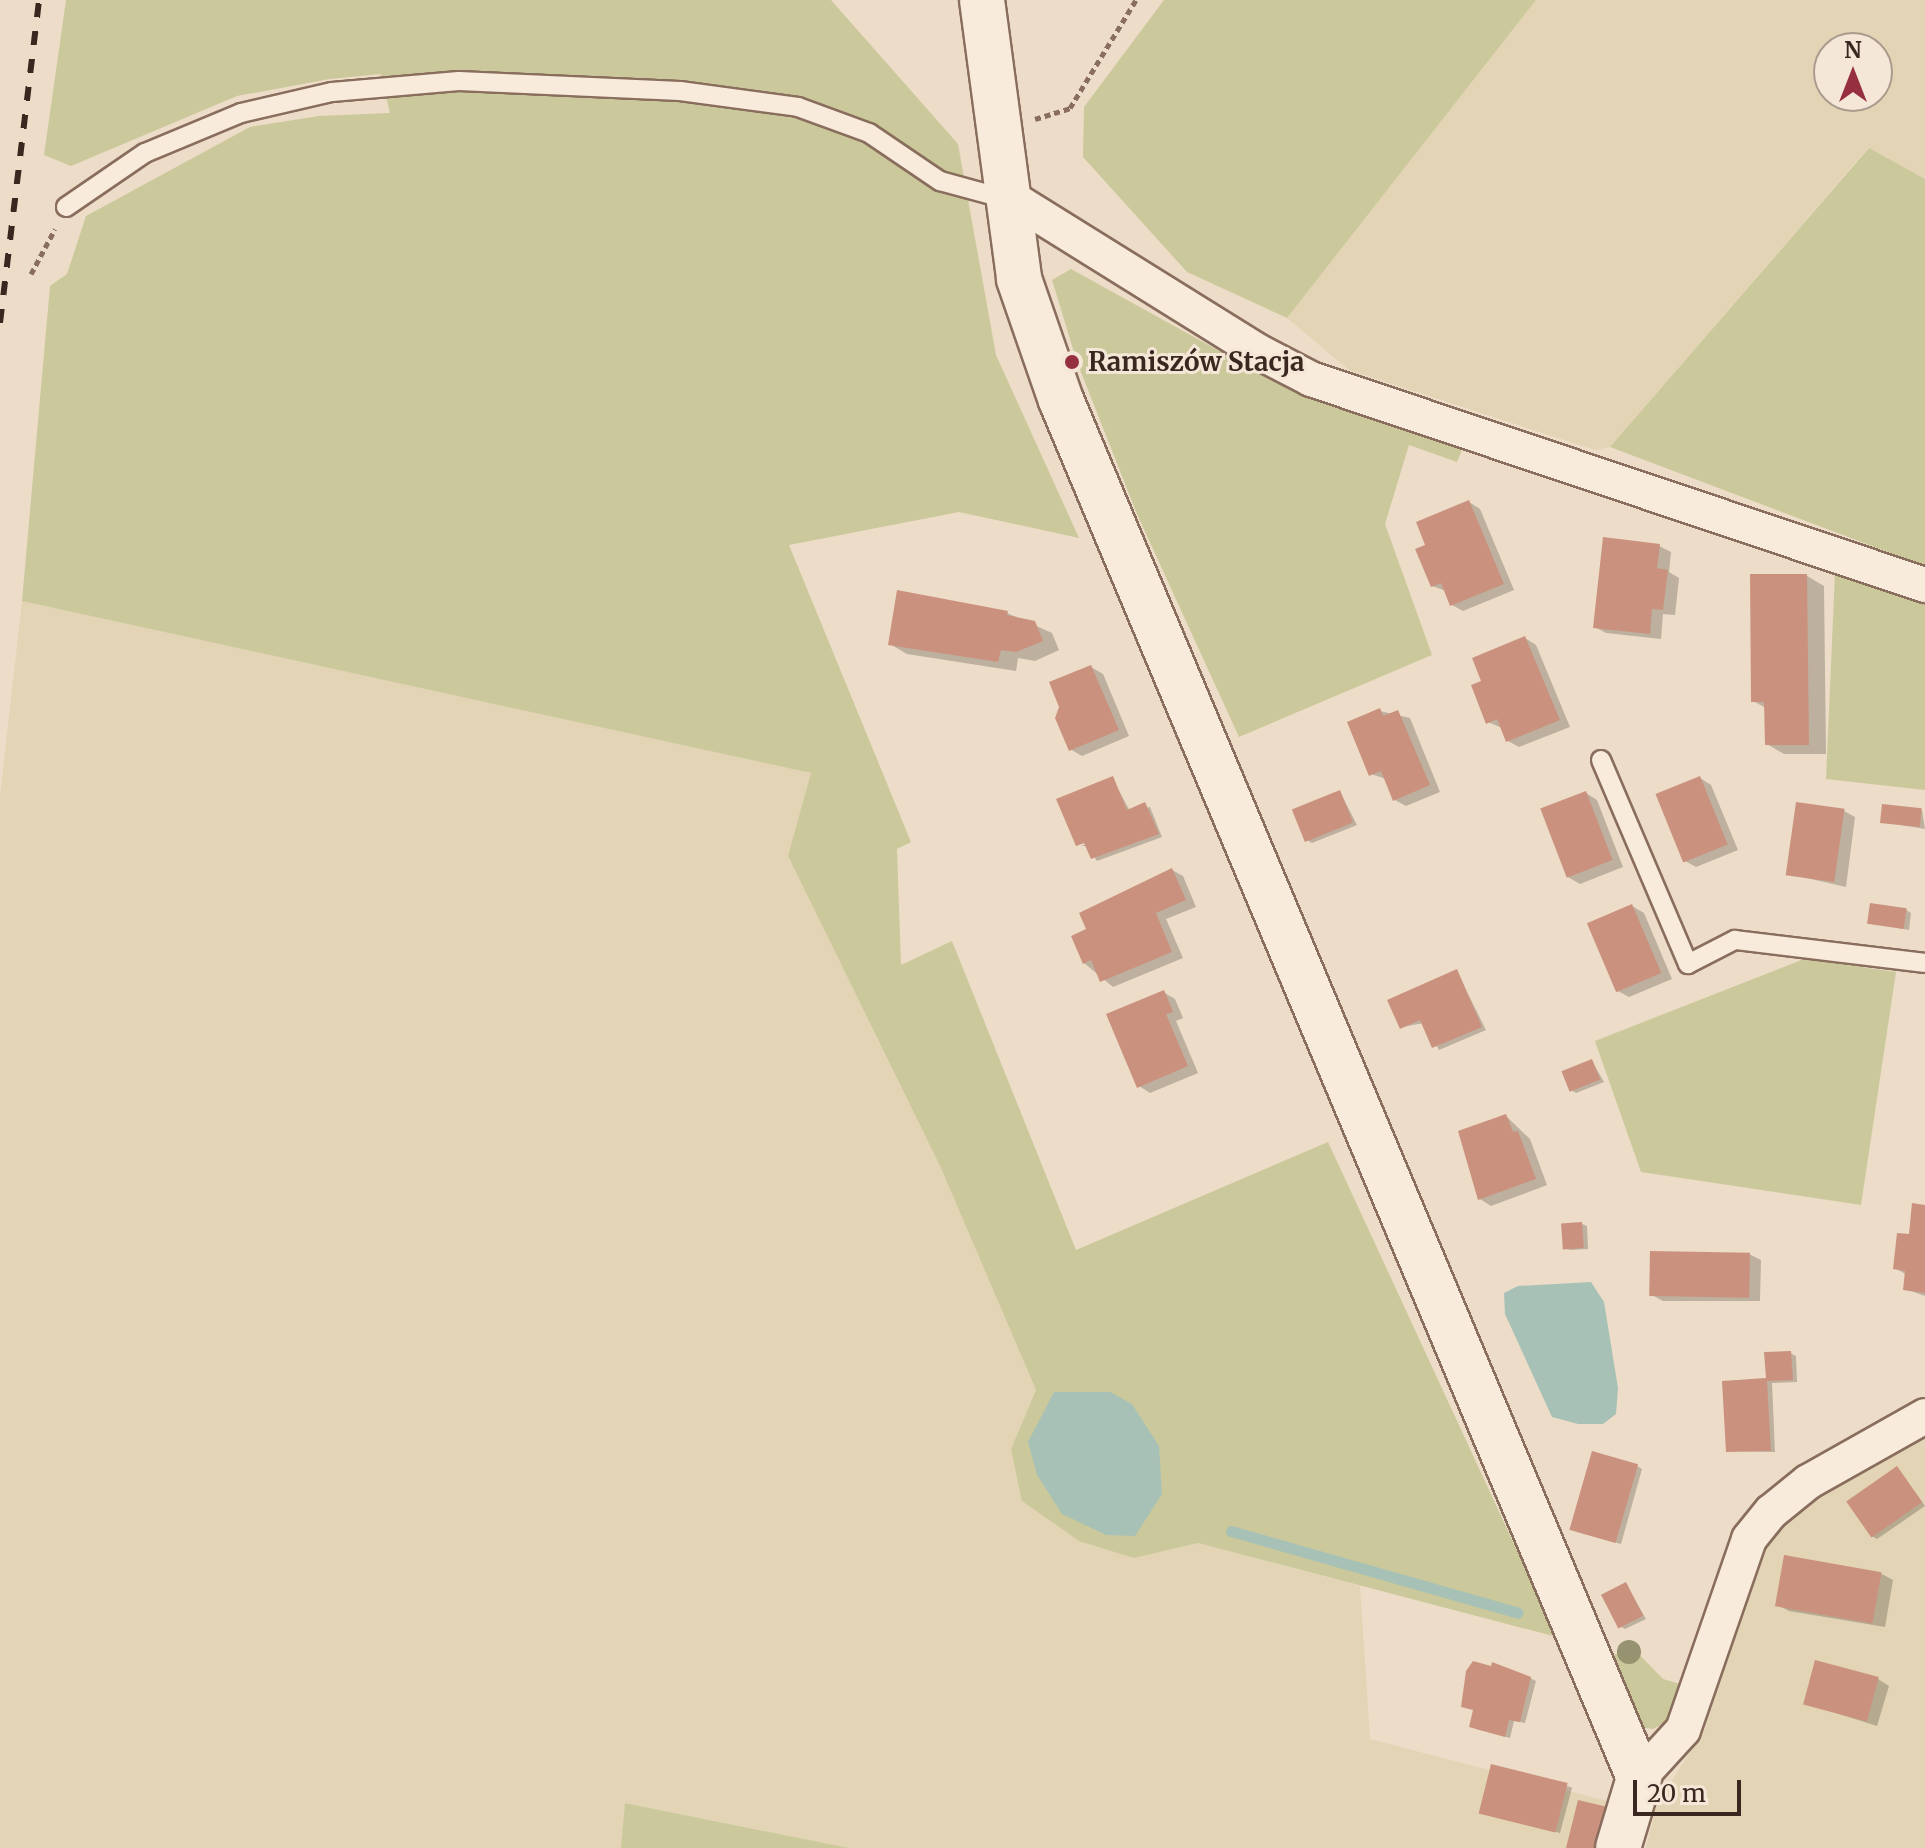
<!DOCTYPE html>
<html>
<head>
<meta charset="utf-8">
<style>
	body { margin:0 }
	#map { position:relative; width:1925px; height:1848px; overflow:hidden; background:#eddcc7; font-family:Merriweather,serif }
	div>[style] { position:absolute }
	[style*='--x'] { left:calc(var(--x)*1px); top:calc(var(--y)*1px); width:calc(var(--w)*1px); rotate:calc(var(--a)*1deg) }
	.farmland>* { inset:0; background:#e3d4b5 }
	.green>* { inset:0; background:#cbc99b }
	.water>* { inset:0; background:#a8c1b6 }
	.shadow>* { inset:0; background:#0003; transform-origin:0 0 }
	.stream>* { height:11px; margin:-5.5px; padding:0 5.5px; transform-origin:5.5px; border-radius:5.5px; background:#a8c1b6 }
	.building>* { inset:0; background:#ca927e; transform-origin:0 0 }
	.path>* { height:5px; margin-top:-2.5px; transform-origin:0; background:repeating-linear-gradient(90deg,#896d5d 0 6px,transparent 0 10px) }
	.roads { filter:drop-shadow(2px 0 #896d5d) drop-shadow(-2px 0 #896d5d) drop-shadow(0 2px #896d5d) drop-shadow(0 -2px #896d5d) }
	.lane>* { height:18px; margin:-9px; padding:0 9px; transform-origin:9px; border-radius:9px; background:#f8ebdb }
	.street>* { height:34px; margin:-17px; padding:0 17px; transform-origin:17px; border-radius:17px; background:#f8ebdb }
	.secondary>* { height:44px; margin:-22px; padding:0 22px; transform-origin:22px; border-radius:22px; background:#f8ebdb }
	.rail>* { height:6px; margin-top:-3px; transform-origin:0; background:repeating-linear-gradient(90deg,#3a2820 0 14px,transparent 0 28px) }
	.trees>* { width:24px; height:24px; margin:-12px; border-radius:50%; background:#97926f }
	.dots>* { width:22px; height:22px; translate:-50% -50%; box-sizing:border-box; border:4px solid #f5e7d7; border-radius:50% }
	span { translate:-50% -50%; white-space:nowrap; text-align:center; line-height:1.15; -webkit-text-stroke:6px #f5e7d7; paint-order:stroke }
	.poi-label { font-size:26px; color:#3a2820; font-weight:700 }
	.left { translate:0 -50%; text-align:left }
	.north { position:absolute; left:1813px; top:32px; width:80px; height:80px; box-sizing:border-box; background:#f5e7d7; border:2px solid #aa9b8e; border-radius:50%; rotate:0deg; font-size:22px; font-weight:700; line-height:32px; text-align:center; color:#3a2820 }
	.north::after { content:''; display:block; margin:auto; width:28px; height:36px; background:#962f40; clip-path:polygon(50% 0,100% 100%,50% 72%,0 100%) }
	.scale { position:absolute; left:1633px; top:1780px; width:108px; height:36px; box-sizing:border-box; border:4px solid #3a2820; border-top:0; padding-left:10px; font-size:24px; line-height:28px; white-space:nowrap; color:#3a2820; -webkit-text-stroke:6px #f5e7d7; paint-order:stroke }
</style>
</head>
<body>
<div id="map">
	<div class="farmland">
		<div style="clip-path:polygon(evenodd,1536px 0,1925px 0,1925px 179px,1868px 148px,1610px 447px,1595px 450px,1349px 370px,1287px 318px,1536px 0,1829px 48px,1877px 48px,1877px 96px,1829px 96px,1829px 48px)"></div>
		<div style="clip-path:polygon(22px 601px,812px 773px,788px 856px,941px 1168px,1036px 1390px,1011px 1449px,1133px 1558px,1198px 1543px,1360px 1586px,1370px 1739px,1607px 1801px,1600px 1848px,849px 1848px,626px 1803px,621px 1848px,0 1848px,0 797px)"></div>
		<div style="clip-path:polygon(1925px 1435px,1925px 1848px,1646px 1848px,1657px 1804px,1705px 1728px,1761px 1542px,1804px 1503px)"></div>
	</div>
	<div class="green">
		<div style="clip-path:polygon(66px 0,831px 0,958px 144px,996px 355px,1079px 538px,959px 512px,789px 545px,911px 842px,897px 849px,901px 965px,952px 941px,1076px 1250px,1328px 1142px,1557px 1637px,1198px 1543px,1134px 1558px,1079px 1541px,1022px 1501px,1011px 1449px,1036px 1390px,941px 1168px,788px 856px,811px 773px,22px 601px,50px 286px,67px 274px,86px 216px,250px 127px,319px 116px,390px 113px,381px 74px,330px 79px,237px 96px,71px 166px,44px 155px)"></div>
		<div style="clip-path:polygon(1164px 0,1536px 0,1287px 318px,1187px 272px,1083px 157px,1084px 107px)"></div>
		<div style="clip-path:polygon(1869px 148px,1925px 179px,1925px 566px,1610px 447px)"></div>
		<div style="clip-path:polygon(1071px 269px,1241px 363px,1467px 437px,1457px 462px,1409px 445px,1385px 524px,1432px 655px,1239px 737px,1137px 514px,1077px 362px,1052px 280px)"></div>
		<div style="clip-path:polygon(1835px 573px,1925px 605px,1925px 790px,1826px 779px)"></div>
		<div style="clip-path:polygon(1804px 959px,1896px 972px,1861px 1205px,1641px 1172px,1595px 1041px)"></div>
		<div style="clip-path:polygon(1632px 1647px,1663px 1679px,1687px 1686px,1672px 1719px,1653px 1729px,1638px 1727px,1607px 1658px)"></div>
		<div style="clip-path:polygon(625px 1803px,849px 1848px,621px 1848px)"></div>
	</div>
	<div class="water">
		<div style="clip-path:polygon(1591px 1282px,1604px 1302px,1618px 1388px,1616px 1414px,1603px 1424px,1578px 1424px,1552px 1417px,1505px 1314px,1504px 1293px,1518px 1286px)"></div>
		<div style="clip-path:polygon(1054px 1392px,1110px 1392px,1132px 1404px,1159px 1446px,1162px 1494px,1135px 1536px,1106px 1535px,1062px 1514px,1037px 1475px,1028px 1442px)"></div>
	</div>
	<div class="shadow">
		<div style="clip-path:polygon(1469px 502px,1480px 509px,1514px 590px,1463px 611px,1452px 605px,1446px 591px,1432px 586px,1428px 546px)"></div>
		<div style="clip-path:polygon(1659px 546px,1671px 552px,1669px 572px,1679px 578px,1675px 615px,1663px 614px,1661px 639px,1606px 633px,1595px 627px)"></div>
		<div style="clip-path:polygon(1807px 576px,1824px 586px,1826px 754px,1784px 754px,1767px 744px,1766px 708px,1753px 701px)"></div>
		<div style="clip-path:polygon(1007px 613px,1052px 633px,1059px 650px,1035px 661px,1018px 658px,1016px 671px,907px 654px,890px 644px)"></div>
		<div style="clip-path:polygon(1525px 638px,1536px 645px,1570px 727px,1519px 747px,1508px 741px,1502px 728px,1488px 722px)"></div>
		<div style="clip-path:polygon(1091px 667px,1103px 674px,1129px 736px,1082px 756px,1070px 749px)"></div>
		<div style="clip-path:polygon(1380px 711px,1410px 718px,1440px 792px,1406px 806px,1395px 800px,1386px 779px,1371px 774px)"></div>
		<div style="clip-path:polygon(1112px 778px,1130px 811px,1150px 807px,1162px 837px,1097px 861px,1087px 846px,1081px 846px,1094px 841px)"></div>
		<div style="clip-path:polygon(1700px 778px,1711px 785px,1738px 850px,1696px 867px,1685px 861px)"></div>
		<div style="clip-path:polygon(1340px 792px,1357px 825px,1312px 843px,1307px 840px)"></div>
		<div style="clip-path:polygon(1586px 793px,1597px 800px,1623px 867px,1580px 884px,1568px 877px)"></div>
		<div style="clip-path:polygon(1922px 810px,1925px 829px,1882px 822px)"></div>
		<div style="clip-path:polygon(1844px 811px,1855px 817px,1846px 887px,1789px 874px)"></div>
		<div style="clip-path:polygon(1172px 870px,1183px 876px,1196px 907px,1166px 919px,1183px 958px,1113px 987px,1084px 963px,1089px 930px)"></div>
		<div style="clip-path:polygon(1632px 906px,1644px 913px,1672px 979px,1629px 997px,1618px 991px)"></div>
		<div style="clip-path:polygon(1906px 910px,1911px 913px,1909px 930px,1869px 923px)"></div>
		<div style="clip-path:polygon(1457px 972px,1486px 1030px,1439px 1050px,1424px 1023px,1402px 1027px)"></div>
		<div style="clip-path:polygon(1163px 992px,1175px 999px,1183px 1018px,1176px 1021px,1198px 1073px,1150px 1093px,1139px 1086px)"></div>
		<div style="clip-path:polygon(1592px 1061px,1604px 1082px,1576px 1093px,1571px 1090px)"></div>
		<div style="clip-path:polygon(1506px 1116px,1530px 1139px,1547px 1185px,1491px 1206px,1480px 1199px)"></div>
		<div style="clip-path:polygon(1925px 1207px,1925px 1296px,1905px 1289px,1907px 1275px,1895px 1268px)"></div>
		<div style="clip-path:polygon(1582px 1224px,1587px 1226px,1588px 1249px,1570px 1250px,1565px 1248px)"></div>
		<div style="clip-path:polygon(1749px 1254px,1761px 1260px,1760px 1301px,1663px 1301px,1652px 1295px)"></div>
		<div style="clip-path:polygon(1790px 1353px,1796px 1356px,1797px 1382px,1772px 1383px,1775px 1452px,1728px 1451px,1725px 1383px,1768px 1380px)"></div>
		<div style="clip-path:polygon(1637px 1466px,1642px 1469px,1621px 1544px,1577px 1532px)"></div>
		<div style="clip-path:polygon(1897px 1469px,1925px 1506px,1877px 1539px,1872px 1536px)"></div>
		<div style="clip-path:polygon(1882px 1574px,1893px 1580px,1885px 1627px,1789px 1611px,1778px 1605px)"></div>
		<div style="clip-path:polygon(1626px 1584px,1646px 1619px,1625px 1629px,1620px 1626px)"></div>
		<div style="clip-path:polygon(1530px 1678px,1536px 1681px,1525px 1723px,1514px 1721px,1510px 1738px,1476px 1729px)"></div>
		<div style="clip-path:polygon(1878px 1679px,1889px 1686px,1877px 1726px,1804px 1703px)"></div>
		<div style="left:1492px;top:1766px;width:83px;height:47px;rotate:15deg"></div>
	</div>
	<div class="stream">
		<div style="--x:1231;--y:1531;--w:298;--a:15.9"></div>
	</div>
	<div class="building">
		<div style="clip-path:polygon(1469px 500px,1504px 584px,1450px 606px,1441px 583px,1431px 587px,1415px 549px,1425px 545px,1416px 522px)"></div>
		<div style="clip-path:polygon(1603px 537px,1660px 544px,1657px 568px,1668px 570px,1663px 610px,1652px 609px,1650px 634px,1593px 628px)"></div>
		<div style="clip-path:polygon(1750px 574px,1807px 574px,1809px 745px,1765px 745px,1764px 702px,1751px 702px)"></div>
		<div style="clip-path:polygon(897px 590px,1008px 611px,1007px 615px,1035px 621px,1043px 641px,1016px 652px,1001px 650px,998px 662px,888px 645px)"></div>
		<div style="clip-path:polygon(1525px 636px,1560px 720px,1506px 742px,1497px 719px,1486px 724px,1471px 685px,1481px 681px,1472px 658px)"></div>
		<div style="clip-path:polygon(1091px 665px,1119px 730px,1069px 751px,1055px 718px,1059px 707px,1049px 682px)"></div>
		<div style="clip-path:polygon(1380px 708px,1383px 716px,1398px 710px,1430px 785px,1393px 801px,1381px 771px,1369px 776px,1347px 722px)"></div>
		<div style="clip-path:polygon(1113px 776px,1127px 810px,1145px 802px,1159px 834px,1091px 859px,1084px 843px,1076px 846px,1056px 799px)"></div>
		<div style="left:1700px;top:776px;width:74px;height:48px;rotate:68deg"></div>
		<div style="left:1340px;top:790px;width:35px;height:52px;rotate:68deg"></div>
		<div style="left:1586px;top:791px;width:74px;height:49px;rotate:69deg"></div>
		<div style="left:1796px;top:802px;width:49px;height:74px;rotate:8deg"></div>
		<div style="left:1882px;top:804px;width:40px;height:19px;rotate:6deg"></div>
		<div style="clip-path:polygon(1172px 868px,1186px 900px,1156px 913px,1172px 952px,1100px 982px,1091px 960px,1083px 964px,1071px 936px,1086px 929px,1079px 913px)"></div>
		<div style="left:1870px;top:903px;width:37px;height:21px;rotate:8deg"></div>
		<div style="left:1632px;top:904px;width:75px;height:49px;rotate:67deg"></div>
		<div style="clip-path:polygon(1457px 969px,1482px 1027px,1432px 1048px,1420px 1020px,1400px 1029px,1387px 1000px)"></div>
		<div style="clip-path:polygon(1164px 990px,1173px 1012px,1166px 1014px,1188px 1066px,1137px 1088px,1106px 1014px)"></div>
		<div style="left:1592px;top:1059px;width:22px;height:33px;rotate:68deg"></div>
		<div style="clip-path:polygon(1506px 1114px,1513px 1132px,1518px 1131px,1536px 1179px,1478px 1200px,1458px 1131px)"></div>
		<div style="clip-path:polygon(1912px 1203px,1925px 1205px,1925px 1293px,1903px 1290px,1905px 1271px,1893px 1269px,1897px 1233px,1909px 1234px)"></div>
		<div style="left:1582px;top:1222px;width:26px;height:21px;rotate:86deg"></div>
		<div style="left:1650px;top:1251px;width:100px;height:45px;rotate:1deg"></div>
		<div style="clip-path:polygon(1791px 1351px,1793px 1380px,1767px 1381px,1771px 1451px,1726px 1452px,1722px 1381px,1766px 1378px,1764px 1352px)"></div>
		<div style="left:1592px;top:1451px;width:48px;height:82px;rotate:16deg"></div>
		<div style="left:1897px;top:1466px;width:44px;height:62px;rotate:55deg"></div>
		<div style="left:1784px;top:1555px;width:99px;height:52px;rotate:10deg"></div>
		<div style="left:1626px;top:1582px;width:38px;height:28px;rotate:63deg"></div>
		<div style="left:1815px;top:1660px;width:66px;height:46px;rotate:15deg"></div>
		<div style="clip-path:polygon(1473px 1661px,1491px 1666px,1492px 1662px,1531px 1677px,1520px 1722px,1509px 1720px,1505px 1737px,1469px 1727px,1473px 1710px,1461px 1707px,1466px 1671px)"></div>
		<div style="left:1491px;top:1764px;width:79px;height:51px;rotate:14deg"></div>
		<div style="clip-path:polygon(1578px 1800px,1608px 1807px,1598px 1848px,1566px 1848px)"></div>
	</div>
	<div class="path">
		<div style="--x:1035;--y:119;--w:37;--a:-17"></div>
		<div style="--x:1070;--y:108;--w:127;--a:-58.6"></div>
		<div style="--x:31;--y:274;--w:51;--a:-61.9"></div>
	</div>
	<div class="roads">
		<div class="lane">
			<div style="--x:66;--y:207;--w:96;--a:-34.4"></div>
			<div style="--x:145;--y:153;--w:104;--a:-22.6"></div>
			<div style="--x:241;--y:113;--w:93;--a:-13"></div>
			<div style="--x:332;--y:92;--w:127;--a:-5"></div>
			<div style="--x:459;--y:81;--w:221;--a:2.6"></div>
			<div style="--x:680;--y:91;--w:119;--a:7.7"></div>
			<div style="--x:798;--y:107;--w:76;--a:20.1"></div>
			<div style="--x:869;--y:133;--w:86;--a:34.1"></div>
			<div style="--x:940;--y:181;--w:68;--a:15.3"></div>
			<div style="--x:1601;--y:760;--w:222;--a:66.9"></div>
			<div style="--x:1688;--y:964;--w:53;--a:-27.1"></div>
			<div style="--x:1735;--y:940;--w:191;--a:6.9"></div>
		</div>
		<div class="street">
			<div style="--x:1005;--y:194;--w:299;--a:31.9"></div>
			<div style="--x:1259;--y:352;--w:59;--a:27.4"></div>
			<div style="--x:1311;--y:379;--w:648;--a:18.55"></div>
			<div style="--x:1639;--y:1778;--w:65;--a:-47.5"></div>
			<div style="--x:1683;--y:1730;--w:202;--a:-70.9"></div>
			<div style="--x:1749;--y:1539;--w:35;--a:-51"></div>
			<div style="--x:1771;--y:1512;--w:48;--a:-39"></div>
			<div style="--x:1808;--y:1482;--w:134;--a:-29.4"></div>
		</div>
		<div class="secondary">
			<div style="--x:982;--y:0;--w:281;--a:82.4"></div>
			<div style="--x:1019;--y:279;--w:128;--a:70.9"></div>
			<div style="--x:1061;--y:400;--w:1494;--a:67.24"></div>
			<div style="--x:1639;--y:1778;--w:73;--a:106.7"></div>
		</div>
	</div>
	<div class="rail">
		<div style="--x:0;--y:323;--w:325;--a:-83.1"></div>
	</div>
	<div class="trees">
		<div style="left:1629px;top:1652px"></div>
	</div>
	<div class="dots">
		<div style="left:1072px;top:362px;background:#962f40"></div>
	</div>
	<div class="poi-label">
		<span class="left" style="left:1088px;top:362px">Ramiszów Stacja</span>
	</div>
	<div class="north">N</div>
	<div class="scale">20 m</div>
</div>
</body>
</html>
